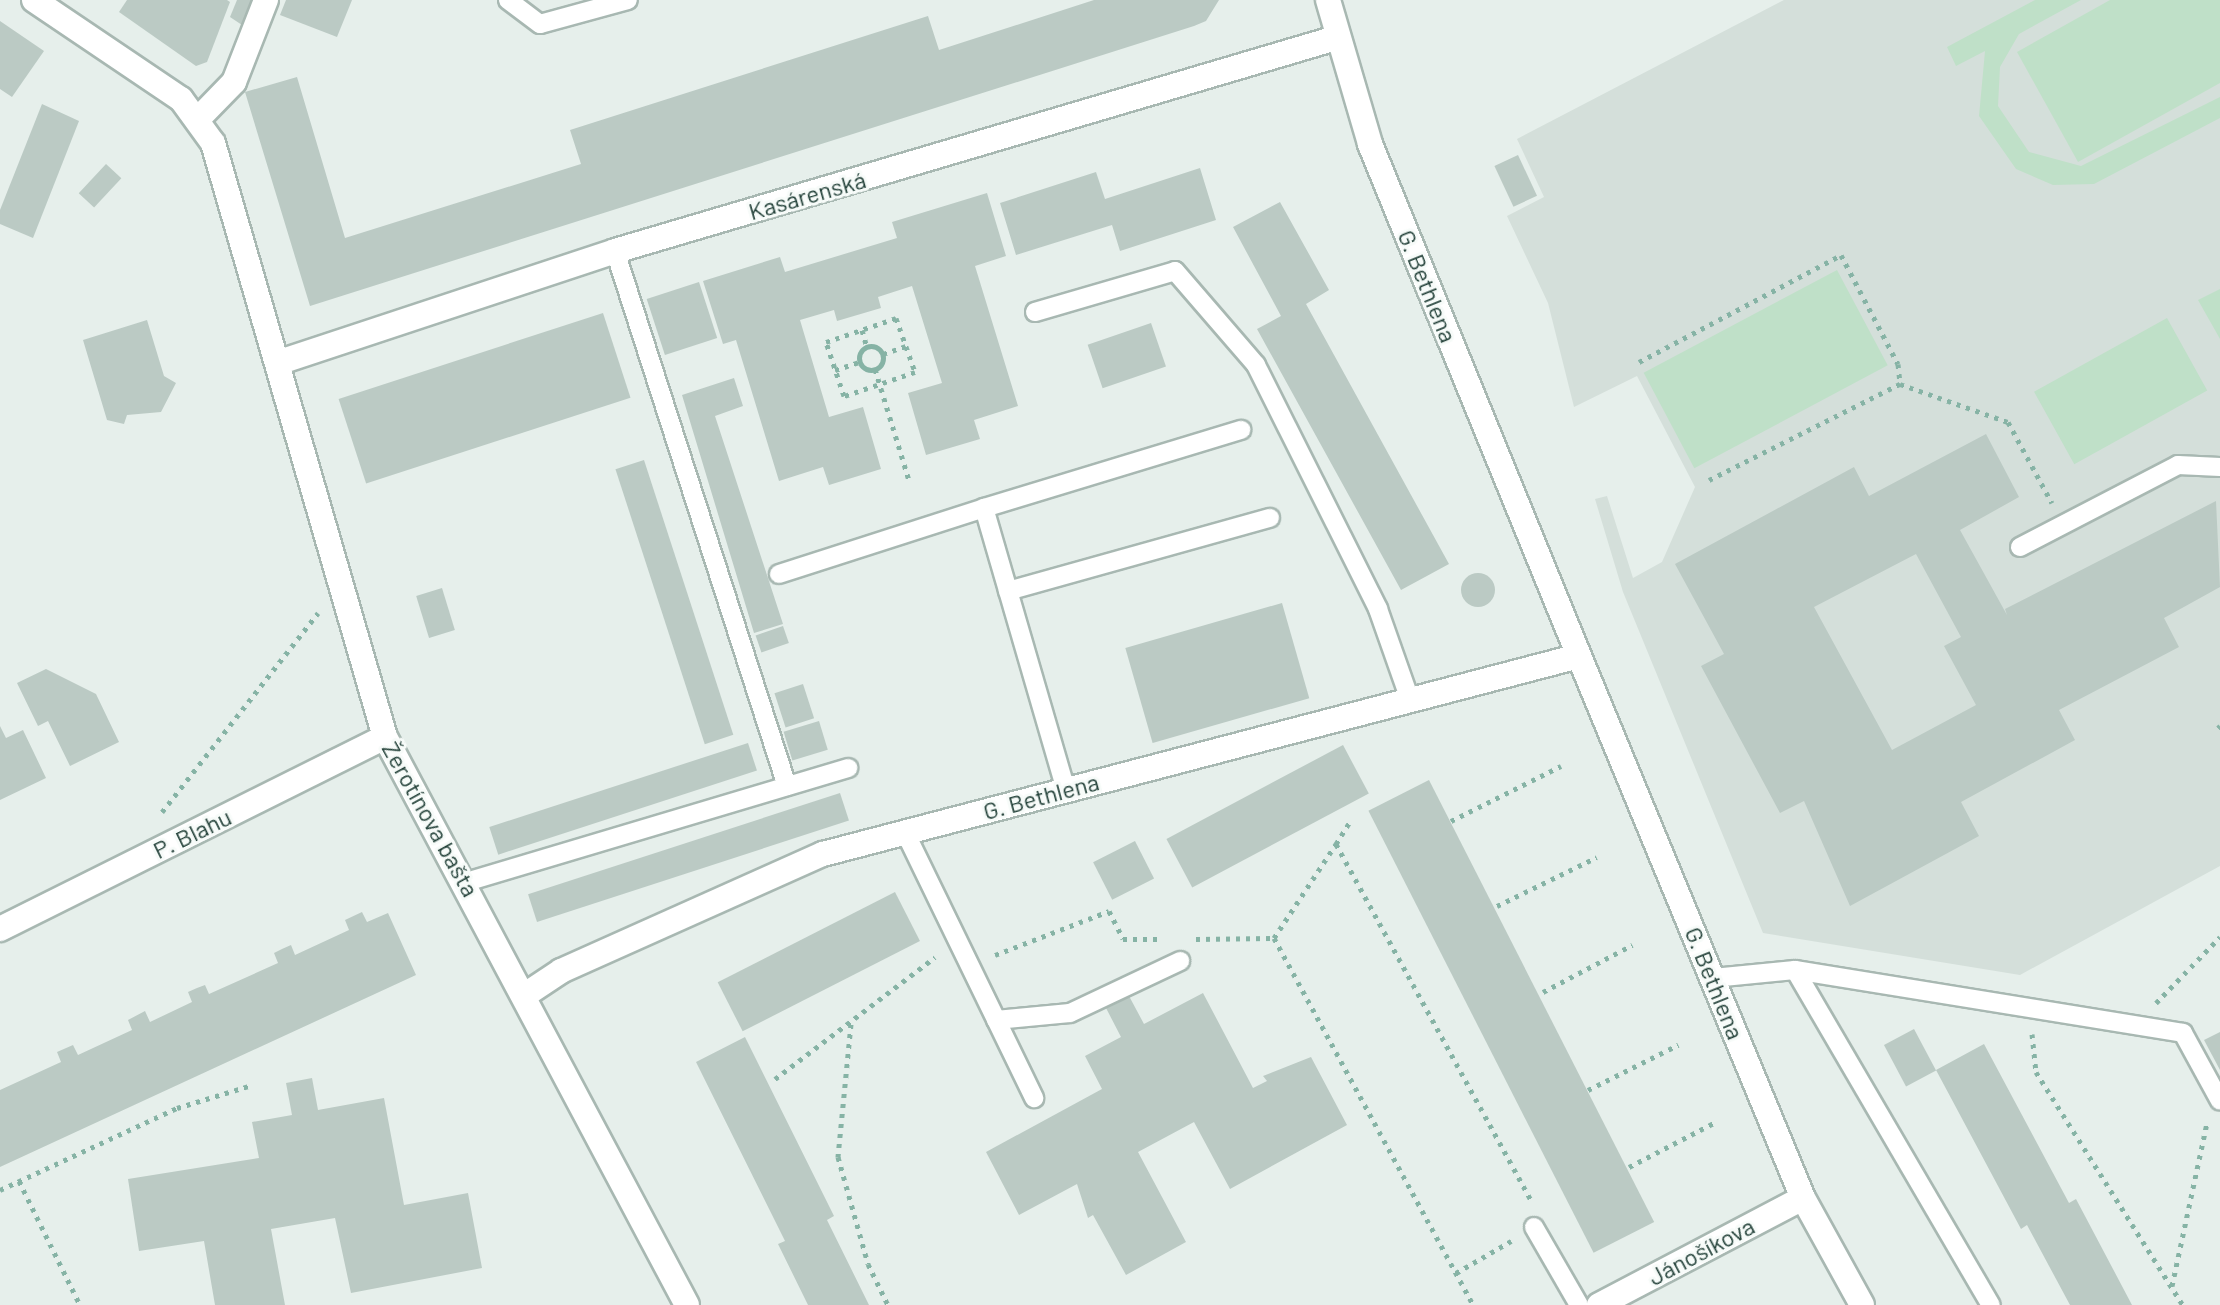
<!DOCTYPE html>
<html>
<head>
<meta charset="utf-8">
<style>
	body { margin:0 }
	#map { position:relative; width:2220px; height:1305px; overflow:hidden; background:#e6efeb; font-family:Barlow,sans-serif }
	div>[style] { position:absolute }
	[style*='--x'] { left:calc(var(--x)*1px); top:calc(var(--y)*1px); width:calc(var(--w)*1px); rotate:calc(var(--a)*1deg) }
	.built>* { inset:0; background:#d4dfda }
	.green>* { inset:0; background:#bfe0c8; transform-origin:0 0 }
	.building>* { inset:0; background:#bbcac4; transform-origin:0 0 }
	.round { border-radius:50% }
	.path>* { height:5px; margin-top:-2.5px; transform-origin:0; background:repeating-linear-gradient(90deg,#86b3a5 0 4px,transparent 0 10px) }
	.path>.ring { margin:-2.5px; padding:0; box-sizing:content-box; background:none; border:5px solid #86b3a5; border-radius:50% }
	.roads { filter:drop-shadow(2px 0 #a8b8b2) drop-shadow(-2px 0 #a8b8b2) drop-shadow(0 2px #a8b8b2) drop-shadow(0 -2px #a8b8b2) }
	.service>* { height:18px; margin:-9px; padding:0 9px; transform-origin:9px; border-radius:9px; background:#fff }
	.minor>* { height:24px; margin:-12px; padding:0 12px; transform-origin:12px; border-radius:12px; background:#fff }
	span { translate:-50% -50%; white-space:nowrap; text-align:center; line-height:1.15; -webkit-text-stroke:6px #f7fbf9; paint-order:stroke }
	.street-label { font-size:24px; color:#24423a }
</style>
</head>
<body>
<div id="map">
	<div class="built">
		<div style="clip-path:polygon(1784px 0,2220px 0,2220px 866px,2020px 975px,1763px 933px,1623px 592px,1595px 499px,1607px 496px,1633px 578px,1662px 562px,1695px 487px,1637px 376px,1574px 407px,1548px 303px,1507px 216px,1544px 197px,1517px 139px)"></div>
	</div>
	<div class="green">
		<div style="clip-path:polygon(2035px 0,2081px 0,2019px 34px,2000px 67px,1998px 106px,2029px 152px,2081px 166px,2220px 97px,2220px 118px,2094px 184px,2053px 185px,2016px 169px,1979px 116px,1985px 51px,1956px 66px,1947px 47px)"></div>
		<div style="clip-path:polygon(2110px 0,2220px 0,2220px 83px,2078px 162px,2017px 52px)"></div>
		<div style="left:1837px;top:270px;width:108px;height:219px;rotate:62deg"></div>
		<div style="clip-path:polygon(2220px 289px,2220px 339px,2198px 300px)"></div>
		<div style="left:2167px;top:318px;width:83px;height:152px;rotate:61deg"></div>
	</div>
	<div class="building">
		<div style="clip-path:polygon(127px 0,227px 0,230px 2px,207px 62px,196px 66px,119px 12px)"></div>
		<div style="clip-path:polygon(237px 0,255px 0,245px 27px,230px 17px)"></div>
		<div style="clip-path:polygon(286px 0,352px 0,337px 37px,280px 15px)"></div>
		<div style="clip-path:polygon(1094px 0,1219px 0,1206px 21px,1194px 26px,310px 306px,245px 92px,297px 77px,345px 238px,581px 164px,570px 130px,928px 16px,939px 50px)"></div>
		<div style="clip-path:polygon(0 21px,44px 51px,12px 97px,0 89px)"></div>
		<div style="clip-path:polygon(42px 104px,79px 121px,33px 238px,0 224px,0 210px)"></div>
		<div style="left:1518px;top:155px;width:45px;height:26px;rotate:65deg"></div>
		<div style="left:106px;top:164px;width:21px;height:40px;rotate:43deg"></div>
		<div style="clip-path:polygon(1200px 168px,1216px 220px,1120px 251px,1112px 225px,1016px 255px,1000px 203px,1096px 172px,1105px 199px)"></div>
		<div style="clip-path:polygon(987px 193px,1006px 256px,975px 266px,1018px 406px,974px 420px,980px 439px,926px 455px,908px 393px,942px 383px,912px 286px,878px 297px,881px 308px,837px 321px,834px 310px,800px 320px,829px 417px,863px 407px,881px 469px,829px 485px,823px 467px,779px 481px,736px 340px,723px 344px,703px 281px,780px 257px,785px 272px,897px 238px,892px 222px)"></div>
		<div style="clip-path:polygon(1280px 202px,1329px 290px,1306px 304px,1449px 564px,1401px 590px,1257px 329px,1281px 316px,1233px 227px)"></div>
		<div style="left:699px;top:282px;width:59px;height:55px;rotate:72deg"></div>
		<div style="left:603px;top:313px;width:89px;height:278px;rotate:72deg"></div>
		<div style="clip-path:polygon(147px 320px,164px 376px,176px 383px,161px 412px,127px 415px,124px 424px,107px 420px,83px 340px)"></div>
		<div style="left:1151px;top:323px;width:46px;height:67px;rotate:71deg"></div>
		<div style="clip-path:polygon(734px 378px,743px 406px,715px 416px,783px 624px,754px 633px,682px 395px)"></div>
		<div style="clip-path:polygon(evenodd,1986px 434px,2019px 497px,1960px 530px,2007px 615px,2005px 609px,2216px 501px,2220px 587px,2164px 618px,2179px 647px,2059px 710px,2075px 740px,1961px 802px,1979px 836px,1850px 906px,1804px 801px,1780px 813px,1701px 666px,1724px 654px,1675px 564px,1854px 467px,1869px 496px,1986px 434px,1916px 554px,1961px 637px,1944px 646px,1976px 705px,1892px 750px,1814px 607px,1916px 554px)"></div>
		<div style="left:644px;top:460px;width:289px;height:30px;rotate:72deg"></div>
		<div class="round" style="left:1461px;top:573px;width:34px;height:34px"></div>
		<div style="left:442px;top:588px;width:44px;height:27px;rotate:73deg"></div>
		<div style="left:1282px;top:603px;width:99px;height:163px;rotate:74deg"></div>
		<div style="left:783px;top:626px;width:18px;height:29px;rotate:71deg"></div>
		<div style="clip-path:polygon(46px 669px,96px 694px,119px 742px,70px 766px,48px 721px,38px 726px,17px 683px)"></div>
		<div style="left:803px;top:684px;width:36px;height:30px;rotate:72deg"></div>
		<div style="left:819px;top:721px;width:30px;height:37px;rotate:73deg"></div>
		<div style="clip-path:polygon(0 726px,6px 738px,23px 730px,46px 778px,0 800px)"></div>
		<div style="left:748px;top:743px;width:29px;height:272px;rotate:72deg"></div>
		<div style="left:1343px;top:745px;width:55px;height:200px;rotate:62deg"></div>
		<div style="left:1429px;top:780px;width:496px;height:68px;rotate:63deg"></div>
		<div style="left:840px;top:793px;width:29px;height:328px;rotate:72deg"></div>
		<div style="left:1135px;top:841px;width:42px;height:47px;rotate:63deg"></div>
		<div style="left:895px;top:892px;width:55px;height:199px;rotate:63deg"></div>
		<div style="clip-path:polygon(362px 912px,367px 922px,388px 913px,416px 975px,0 1167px,0 1090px,61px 1062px,57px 1052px,73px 1045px,78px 1055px,132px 1030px,128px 1020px,145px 1011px,150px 1022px,192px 1002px,188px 992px,197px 988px,205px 985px,209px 994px,278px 963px,274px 953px,282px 949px,291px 945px,295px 955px,349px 930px,345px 920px)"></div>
		<div style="clip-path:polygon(1203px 993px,1253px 1088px,1267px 1081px,1263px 1076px,1311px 1057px,1347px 1125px,1230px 1189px,1194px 1122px,1138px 1152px,1186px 1242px,1126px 1275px,1093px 1215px,1088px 1218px,1077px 1184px,1019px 1215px,986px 1152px,1102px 1089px,1085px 1056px,1121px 1037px,1106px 1008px,1129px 996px,1144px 1024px)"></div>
		<div style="left:1914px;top:1029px;width:47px;height:34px;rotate:62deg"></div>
		<div style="clip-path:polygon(2220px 1032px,2220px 1070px,2204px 1040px)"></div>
		<div style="clip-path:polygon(745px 1037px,834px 1216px,827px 1220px,869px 1305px,808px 1305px,778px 1244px,785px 1241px,696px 1062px)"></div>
		<div style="clip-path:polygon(1984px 1044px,2069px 1203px,2076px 1199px,2132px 1305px,2070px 1305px,2027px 1225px,2021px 1229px,1936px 1070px)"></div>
		<div style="clip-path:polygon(312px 1078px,318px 1110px,384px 1098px,404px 1205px,468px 1193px,482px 1268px,351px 1293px,335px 1218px,271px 1229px,285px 1305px,215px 1305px,204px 1241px,139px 1251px,128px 1179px,259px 1158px,252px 1122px,292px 1115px,286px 1083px)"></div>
	</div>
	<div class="path">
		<div style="--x:896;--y:318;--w:57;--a:70.6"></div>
		<div style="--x:915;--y:372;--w:75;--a:161.3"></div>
		<div style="--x:844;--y:396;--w:57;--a:-108.4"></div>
		<div style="--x:826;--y:342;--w:74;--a:-18.9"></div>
		<div style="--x:862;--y:330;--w:18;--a:74"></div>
		<div class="ring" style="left:859px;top:346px;width:19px;height:19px"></div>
		<div style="--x:883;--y:354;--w:24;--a:-19"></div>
		<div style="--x:1639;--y:362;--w:229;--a:-27.9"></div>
		<div style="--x:1841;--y:255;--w:123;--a:62.4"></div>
		<div style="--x:1898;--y:364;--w:20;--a:84"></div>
		<div style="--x:875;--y:369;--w:116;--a:73"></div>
		<div style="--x:835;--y:370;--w:26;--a:-18"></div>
		<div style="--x:1709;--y:480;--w:214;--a:-26.7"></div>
		<div style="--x:1900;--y:384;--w:114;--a:19.4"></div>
		<div style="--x:2008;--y:422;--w:92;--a:61.5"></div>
		<div style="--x:2218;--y:728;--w:3;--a:-45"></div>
		<div style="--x:162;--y:812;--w:253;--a:-51.9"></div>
		<div style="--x:1451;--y:821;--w:123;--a:-26.6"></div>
		<div style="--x:1336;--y:844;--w:25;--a:-58"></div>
		<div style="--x:1497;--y:906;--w:111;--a:-26.1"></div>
		<div style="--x:1274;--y:938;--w:113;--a:-56.6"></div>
		<div style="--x:1336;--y:844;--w:406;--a:61.3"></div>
		<div style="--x:1196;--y:939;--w:78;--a:-0.7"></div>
		<div style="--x:1274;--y:938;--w:417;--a:61.5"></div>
		<div style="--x:995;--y:955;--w:122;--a:-21.1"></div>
		<div style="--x:1109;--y:911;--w:31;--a:63"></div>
		<div style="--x:1123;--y:939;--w:35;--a:0"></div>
		<div style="--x:1543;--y:992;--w:101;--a:-27.8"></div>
		<div style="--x:2156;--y:1003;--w:92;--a:-45.9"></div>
		<div style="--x:851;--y:1024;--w:134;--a:95.6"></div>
		<div style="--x:838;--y:1157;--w:111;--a:74.3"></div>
		<div style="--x:868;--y:1264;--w:46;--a:64"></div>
		<div style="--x:2032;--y:1034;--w:38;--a:84"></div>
		<div style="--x:2036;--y:1072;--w:275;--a:57.8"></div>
		<div style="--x:775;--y:1079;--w:201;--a:-37.3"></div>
		<div style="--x:1588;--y:1090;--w:101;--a:-26.6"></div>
		<div style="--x:1629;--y:1167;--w:96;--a:-27.4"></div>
		<div style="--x:19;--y:1181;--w:138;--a:63.8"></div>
		<div style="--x:0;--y:1190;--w:195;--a:-24.9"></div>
		<div style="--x:177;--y:1108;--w:78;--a:-17"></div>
		<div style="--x:1456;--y:1273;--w:64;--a:-30.2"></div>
		<div style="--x:2172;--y:1286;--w:167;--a:-77.9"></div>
	</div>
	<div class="roads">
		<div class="service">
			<div style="--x:508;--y:0;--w:40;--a:37"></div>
			<div style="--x:540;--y:24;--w:91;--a:-15.3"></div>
			<div style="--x:615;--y:251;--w:562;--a:72.18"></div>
			<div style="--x:1035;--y:312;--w:146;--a:-16.3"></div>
			<div style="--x:1175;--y:271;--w:124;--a:49.2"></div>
			<div style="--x:1256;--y:365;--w:273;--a:63.4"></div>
			<div style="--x:1378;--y:609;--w:96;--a:70.6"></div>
			<div style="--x:984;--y:508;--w:269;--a:-16.9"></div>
			<div style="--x:2020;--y:547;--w:178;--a:-27.4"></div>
			<div style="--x:2178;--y:465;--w:42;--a:2.7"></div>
			<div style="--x:779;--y:574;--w:215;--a:-17.8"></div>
			<div style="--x:984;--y:508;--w:294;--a:73.8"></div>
			<div style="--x:1008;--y:591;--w:272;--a:-15.6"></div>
			<div style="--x:905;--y:832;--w:296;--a:64.1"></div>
			<div style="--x:466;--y:882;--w:399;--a:-16.6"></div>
			<div style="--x:1795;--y:970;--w:388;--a:59.7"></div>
			<div style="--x:1713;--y:978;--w:82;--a:-5.6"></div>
			<div style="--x:1795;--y:970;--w:393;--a:9.2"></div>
			<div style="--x:2183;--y:1033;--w:77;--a:61.4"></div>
			<div style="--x:996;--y:1020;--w:74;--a:-5.4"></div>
			<div style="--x:1070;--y:1013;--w:122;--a:-25.3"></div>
			<div style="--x:1534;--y:1227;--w:90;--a:60"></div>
		</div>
		<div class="minor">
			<div style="--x:34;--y:0;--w:177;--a:34"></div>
			<div style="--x:181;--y:99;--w:54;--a:54"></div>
			<div style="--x:213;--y:143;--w:618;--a:73.85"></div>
			<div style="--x:385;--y:737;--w:643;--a:62"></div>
			<div style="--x:1328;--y:0;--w:150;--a:73.7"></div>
			<div style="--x:1370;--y:144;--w:553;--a:67.79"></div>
			<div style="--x:1579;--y:656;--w:586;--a:67.55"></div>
			<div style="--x:1803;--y:1198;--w:122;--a:61.1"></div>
			<div style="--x:199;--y:118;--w:50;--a:-45.8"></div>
			<div style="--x:234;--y:82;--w:88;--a:-68.7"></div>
			<div style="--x:280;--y:362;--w:353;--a:-18.3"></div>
			<div style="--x:615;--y:251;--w:752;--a:-16.46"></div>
			<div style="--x:0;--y:929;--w:430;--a:-26.5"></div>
			<div style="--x:525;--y:995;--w:43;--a:-33.7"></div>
			<div style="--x:561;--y:971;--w:287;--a:-24.1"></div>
			<div style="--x:823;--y:854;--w:781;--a:-14.68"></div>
			<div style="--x:1599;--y:1305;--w:230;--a:-27.7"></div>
		</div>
	</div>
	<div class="street-label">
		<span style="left:807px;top:195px;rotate:-16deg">Kasárenská</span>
		<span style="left:1428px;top:286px;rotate:68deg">G. Bethlena</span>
		<span style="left:1041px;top:796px;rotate:-15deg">G. Bethlena</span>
		<span style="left:431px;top:819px;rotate:61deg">Žerotínova bašta</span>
		<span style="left:192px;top:833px;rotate:-26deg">P. Blahu</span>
		<span style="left:1715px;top:983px;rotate:68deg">G. Bethlena</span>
		<span style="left:1701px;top:1251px;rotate:-28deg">Jánošíkova</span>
	</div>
</div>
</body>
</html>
